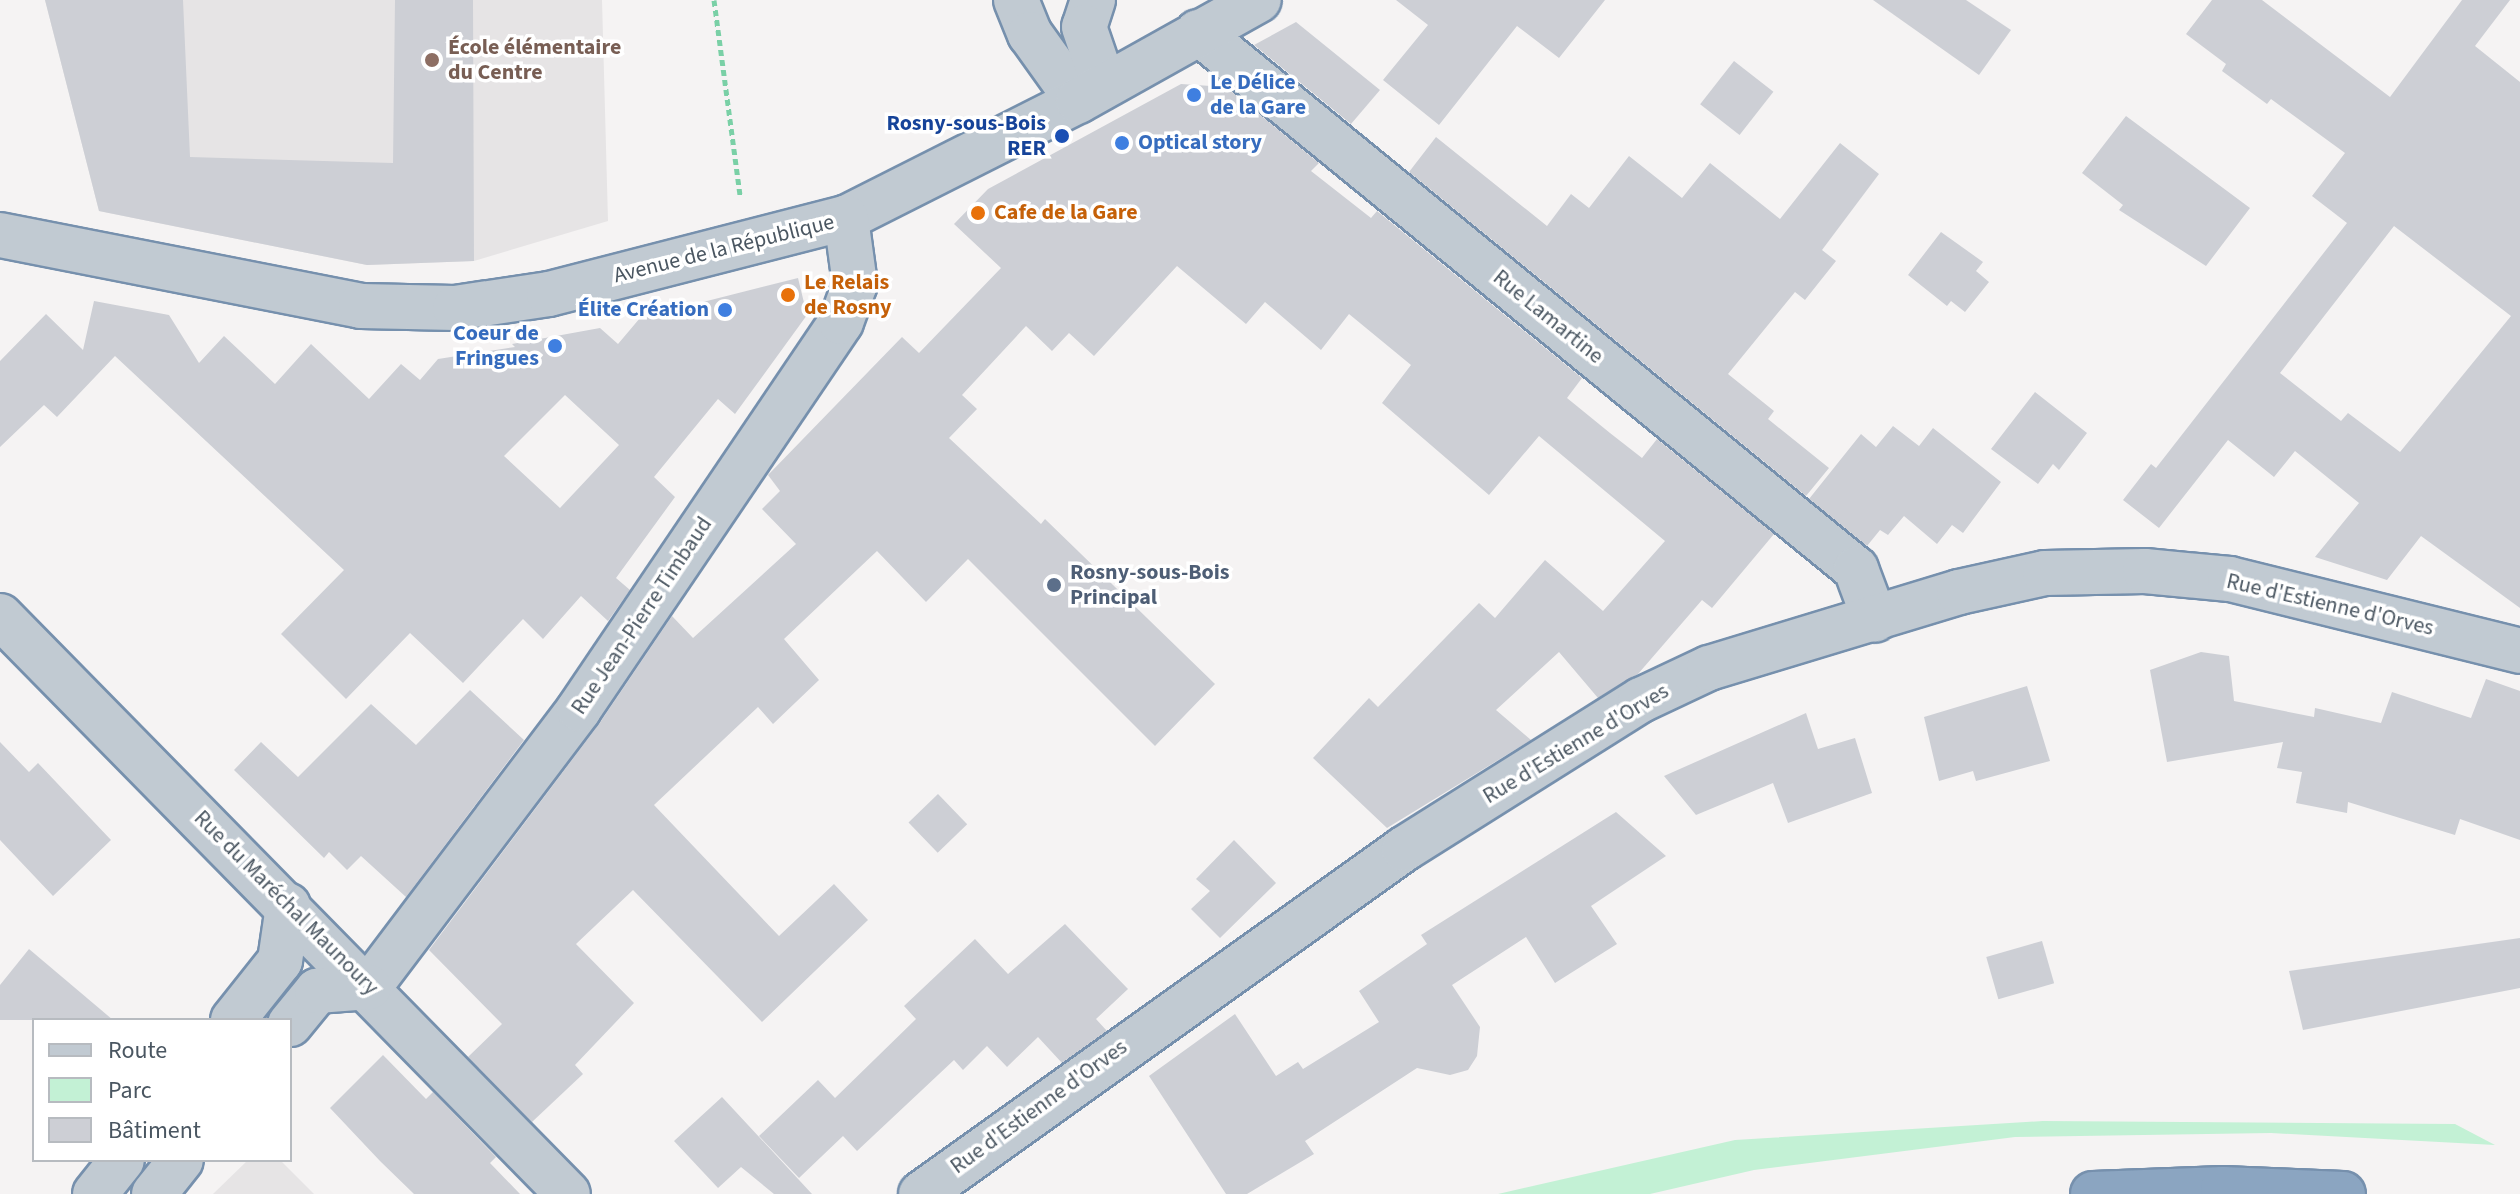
<!DOCTYPE html>
<html>
<head>
<meta charset="utf-8">
<style>
	body { margin:0 }
	#map { position:relative; width:2520px; height:1194px; overflow:hidden; background:#f5f3f3; font-family:"Source Sans 3",sans-serif }
	div>[style] { position:absolute }
	[style*='--x'] { left:calc(var(--x)*1px); top:calc(var(--y)*1px); width:calc(var(--w)*1px); rotate:calc(var(--a)*1deg) }
	.education>* { inset:0; background:#e6e4e5 }
	.green>* { inset:0; background:#c3f1d5 }
	.building>* { inset:0; background:#cdcfd5; transform-origin:0 0 }
	.path>* { height:5px; margin-top:-2.5px; transform-origin:0; background:repeating-linear-gradient(90deg,#7ad0a6 0 6px,transparent 0 10px) }
	.roads { filter:drop-shadow(2px 0 #7690ad) drop-shadow(-2px 0 #7690ad) drop-shadow(0 2px #7690ad) drop-shadow(0 -2px #7690ad) }
	.minor>* { height:44px; margin:-22px; padding:0 22px; transform-origin:22px; border-radius:22px; background:#c1cad2 }
	.highway>* { height:44px; margin:-22px; padding:0 22px; transform-origin:22px; border-radius:22px; background:#8ba5c1 }
	.dots>* { width:22px; height:22px; translate:-50% -50%; box-sizing:border-box; border:4px solid #fff; border-radius:50% }
	span { translate:-50% -50%; white-space:nowrap; text-align:center; line-height:1.15; -webkit-text-stroke:7px #fff; paint-order:stroke }
	.education-label { font-size:22px; color:#785e54; font-weight:700 }
	.left { translate:0 -50%; text-align:left }
	.shop-label { font-size:22px; color:#366cbe; font-weight:700 }
	.right { translate:-100% -50%; text-align:right }
	.transit-label { font-size:22px; color:#164399; font-weight:700 }
	.food-label { font-size:22px; color:#c56008; font-weight:700 }
	.street-label { font-size:22px; color:#4a5661 }
	.service-label { font-size:22px; color:#4e5e75; font-weight:700 }
	.legend { position:absolute; left:32px; top:1018px; width:260px; height:144px; box-sizing:border-box; background:#fff; border:2px solid #b7bbc0; margin:0; padding:10px 14px; list-style:none; font-size:24px; color:#4a5661 }
	.legend li { display:flex; align-items:center; gap:16px; height:40px }
	.legend b { width:40px; border:2px solid #b7bbc0 }
</style>
</head>
<body>
<div id="map">
	<div class="education">
		<div style="clip-path:polygon(45px 0,602px 0,608px 221px,474px 261px,367px 265px,99px 211px)"></div>
		<div style="clip-path:polygon(248px 1160px,280px 1160px,314px 1194px,213px 1194px)"></div>
	</div>
	<div class="green">
		<div style="clip-path:polygon(2043px 1121px,2455px 1124px,2495px 1145px,2271px 1133px,2015px 1137px,1754px 1170px,1650px 1194px,1498px 1194px,1735px 1140px)"></div>
	</div>
	<div class="building">
		<div style="clip-path:polygon(45px 0,183px 0,190px 157px,393px 163px,395px 0,473px 0,474px 261px,367px 265px,99px 211px)"></div>
		<div style="clip-path:polygon(1396px 0,1605px 0,1559px 58px,1517px 26px,1439px 125px,1383px 80px,1428px 25px)"></div>
		<div style="clip-path:polygon(1873px 0,1966px 0,2011px 30px,1979px 75px)"></div>
		<div style="clip-path:polygon(evenodd,2212px 0,2262px 0,2390px 97px,2462px 0,2510px 0,2475px 46px,2520px 82px,2520px 608px,2421px 536px,2387px 580px,2315px 557px,2359px 503px,2295px 451px,2274px 477px,2228px 440px,2159px 528px,2123px 500px,2151px 464px,2156px 468px,2347px 223px,2312px 196px,2345px 153px,2271px 99px,2267px 104px,2222px 71px,2226px 64px,2186px 34px,2212px 0,2394px 226px,2511px 316px,2400px 452px,2348px 413px,2341px 421px,2280px 373px,2394px 226px)"></div>
		<div style="clip-path:polygon(1296px 22px,1380px 90px,1351px 124px,1254px 45px)"></div>
		<div style="left:1734px;top:61px;width:50px;height:55px;rotate:38deg"></div>
		<div style="clip-path:polygon(1181px 84px,1226px 87px,1319px 163px,1311px 171px,1371px 218px,1377px 211px,1582px 378px,1567px 398px,1610px 433px,1642px 458px,1657px 439px,1774px 534px,1712px 608px,1702px 600px,1638px 674px,1598px 698px,1559px 652px,1496px 710px,1531px 740px,1387px 828px,1313px 758px,1369px 698px,1378px 707px,1479px 603px,1495px 618px,1545px 560px,1603px 611px,1665px 541px,1539px 436px,1489px 495px,1382px 403px,1411px 365px,1349px 314px,1321px 350px,1265px 302px,1246px 324px,1177px 266px,1094px 356px,1069px 333px,1052px 351px,1026px 326px,962px 395px,977px 409px,949px 438px,1041px 524px,1045px 519px,1215px 684px,1155px 746px,968px 559px,926px 602px,877px 551px,784px 639px,819px 680px,773px 724px,758px 707px,654px 805px,779px 936px,834px 884px,868px 920px,762px 1022px,633px 890px,576px 944px,634px 1003px,575px 1065px,583px 1074px,532px 1122px,468px 1057px,502px 1024px,429px 950px,599px 724px,672px 616px,693px 638px,796px 544px,762px 509px,780px 491px,768px 475px,902px 337px,919px 353px,1001px 268px,954px 224px,988px 189px)"></div>
		<div style="clip-path:polygon(2126px 116px,2250px 208px,2206px 266px,2119px 210px,2123px 205px,2082px 173px)"></div>
		<div style="clip-path:polygon(1436px 137px,1547px 226px,1571px 194px,1589px 208px,1629px 156px,1682px 198px,1710px 163px,1780px 219px,1840px 143px,1879px 174px,1822px 250px,1836px 261px,1805px 300px,1795px 292px,1728px 374px,1774px 411px,1768px 419px,1829px 468px,1806px 496px,1409px 172px)"></div>
		<div style="clip-path:polygon(1941px 232px,1983px 262px,1976px 271px,1989px 282px,1965px 312px,1951px 301px,1947px 306px,1908px 275px)"></div>
		<div style="clip-path:polygon(evenodd,798px 278px,807px 315px,735px 414px,718px 399px,654px 477px,675px 497px,616px 578px,630px 590px,608px 621px,581px 596px,543px 639px,523px 619px,463px 683px,410px 633px,346px 699px,281px 634px,344px 570px,115px 356px,57px 417px,44px 405px,0 447px,0 361px,46px 314px,83px 350px,94px 301px,169px 315px,199px 363px,224px 336px,275px 384px,311px 344px,369px 399px,401px 364px,420px 380px,438px 359px,515px 347px,512px 344px,600px 328px,618px 344px,640px 318px,798px 278px,565px 395px,619px 445px,560px 508px,504px 456px,565px 395px)"></div>
		<div style="clip-path:polygon(2035px 392px,2087px 433px,2059px 470px,2053px 464px,2038px 484px,1991px 449px)"></div>
		<div style="clip-path:polygon(1893px 426px,1919px 446px,1933px 428px,2001px 482px,1963px 533px,1952px 525px,1937px 544px,1904px 516px,1888px 535px,1880px 530px,1867px 546px,1809px 499px,1861px 434px,1876px 447px)"></div>
		<div style="clip-path:polygon(2201px 652px,2229px 656px,2234px 701px,2314px 717px,2315px 708px,2381px 723px,2392px 692px,2471px 718px,2486px 679px,2520px 691px,2520px 840px,2460px 819px,2455px 835px,2348px 802px,2347px 813px,2296px 803px,2302px 772px,2277px 768px,2283px 742px,2167px 762px,2150px 670px)"></div>
		<div style="clip-path:polygon(2027px 686px,2050px 761px,1976px 781px,1973px 771px,1939px 781px,1924px 717px)"></div>
		<div style="clip-path:polygon(470px 690px,524px 740px,406px 897px,361px 856px,347px 870px,329px 852px,324px 858px,234px 770px,261px 742px,298px 777px,371px 704px,416px 745px)"></div>
		<div style="clip-path:polygon(1806px 713px,1818px 749px,1855px 738px,1872px 793px,1788px 823px,1773px 783px,1696px 815px,1664px 776px)"></div>
		<div style="clip-path:polygon(0 742px,29px 772px,38px 763px,111px 840px,53px 896px,0 840px)"></div>
		<div style="left:938px;top:794px;width:42px;height:41px;rotate:46deg"></div>
		<div style="clip-path:polygon(1616px 812px,1666px 856px,1591px 906px,1617px 944px,1555px 983px,1526px 937px,1452px 985px,1480px 1027px,1477px 1056px,1468px 1070px,1450px 1075px,1417px 1068px,1305px 1141px,1314px 1154px,1247px 1194px,1226px 1194px,1149px 1076px,1235px 1014px,1276px 1076px,1298px 1062px,1303px 1069px,1379px 1022px,1359px 991px,1427px 944px,1421px 935px)"></div>
		<div style="clip-path:polygon(1234px 840px,1276px 883px,1220px 938px,1191px 909px,1210px 891px,1196px 879px)"></div>
		<div style="clip-path:polygon(1065px 924px,1128px 989px,1096px 1019px,1107px 1031px,1062px 1063px,1038px 1037px,1007px 1067px,987px 1046px,963px 1070px,954px 1060px,857px 1151px,843px 1136px,799px 1178px,759px 1136px,818px 1080px,835px 1098px,916px 1019px,904px 1006px,975px 939px,1008px 974px)"></div>
		<div style="clip-path:polygon(2520px 938px,2520px 988px,2303px 1030px,2289px 971px)"></div>
		<div style="left:2042px;top:941px;width:44px;height:58px;rotate:74deg"></div>
		<div style="clip-path:polygon(29px 949px,113px 1020px,0 1020px,0 985px)"></div>
		<div style="clip-path:polygon(383px 1055px,426px 1099px,433px 1092px,496px 1157px,490px 1163px,520px 1194px,414px 1194px,380px 1161px,330px 1108px)"></div>
		<div style="clip-path:polygon(722px 1097px,812px 1194px,774px 1194px,741px 1167px,718px 1188px,674px 1141px)"></div>
	</div>
	<div class="path">
		<div style="--x:714;--y:0;--w:198;--a:82.4"></div>
	</div>
	<div class="roads">
		<div class="minor">
			<div style="--x:1016;--y:0;--w:37;--a:68"></div>
			<div style="--x:1030;--y:34;--w:82;--a:54.4"></div>
			<div style="--x:1093;--y:0;--w:28;--a:108"></div>
			<div style="--x:1084;--y:27;--w:61;--a:71"></div>
			<div style="--x:1198;--y:32;--w:849;--a:39.22"></div>
			<div style="--x:1856;--y:569;--w:54;--a:69.6"></div>
			<div style="--x:0;--y:235;--w:368;--a:11.1"></div>
			<div style="--x:361;--y:306;--w:94;--a:1.2"></div>
			<div style="--x:455;--y:308;--w:95;--a:-8.5"></div>
			<div style="--x:549;--y:294;--w:307;--a:-14.4"></div>
			<div style="--x:846;--y:218;--w:260;--a:-26.8"></div>
			<div style="--x:1078;--y:101;--w:207;--a:-29.2"></div>
			<div style="--x:0;--y:616;--w:810;--a:45.5"></div>
			<div style="--x:369;--y:987;--w:348;--a:-52.9"></div>
			<div style="--x:579;--y:709;--w:467;--a:-55.9"></div>
			<div style="--x:841;--y:322;--w:40;--a:-69.8"></div>
			<div style="--x:855;--y:284;--w:67;--a:-97.8"></div>
			<div style="--x:233;--y:1020;--w:75;--a:-51.5"></div>
			<div style="--x:280;--y:961;--w:56;--a:-81.7"></div>
			<div style="--x:290;--y:1024;--w:43;--a:-50.7"></div>
			<div style="--x:317;--y:991;--w:52;--a:-4.4"></div>
			<div style="--x:95;--y:1194;--w:43;--a:-51.5"></div>
			<div style="--x:154;--y:1194;--w:43;--a:-51.5"></div>
			<div style="--x:921;--y:1194;--w:594;--a:-35.54"></div>
			<div style="--x:1404;--y:849;--w:280;--a:-32.2"></div>
			<div style="--x:1641;--y:700;--w:75;--a:-25.2"></div>
			<div style="--x:1709;--y:668;--w:261;--a:-16.9"></div>
			<div style="--x:1959;--y:592;--w:88;--a:-12.5"></div>
			<div style="--x:2045;--y:573;--w:100;--a:-1.1"></div>
			<div style="--x:2145;--y:571;--w:85;--a:5.4"></div>
			<div style="--x:2230;--y:579;--w:299;--a:13.9"></div>
		</div>
		<div class="highway">
			<div style="--x:2093;--y:1194;--w:130;--a:-2.2"></div>
			<div style="--x:2223;--y:1189;--w:120;--a:2.4"></div>
		</div>
	</div>
	<div class="dots">
		<div style="left:432px;top:60px;background:#8d6e63"></div>
		<div style="left:1194px;top:95px;background:#3f7fe0"></div>
		<div style="left:1062px;top:136px;background:#1a4fb4"></div>
		<div style="left:1122px;top:143px;background:#3f7fe0"></div>
		<div style="left:978px;top:213px;background:#e8710a"></div>
		<div style="left:788px;top:295px;background:#e8710a"></div>
		<div style="left:725px;top:310px;background:#3f7fe0"></div>
		<div style="left:555px;top:346px;background:#3f7fe0"></div>
		<div style="left:1054px;top:585px;background:#5c6f8a"></div>
	</div>
	<div class="education-label">
		<span class="left" style="left:448px;top:60px">École élémentaire<br>du Centre</span>
	</div>
	<div class="shop-label">
		<span class="left" style="left:1210px;top:95px">Le Délice<br>de la Gare</span>
		<span class="left" style="left:1138px;top:143px">Optical story</span>
		<span class="right" style="left:709px;top:310px">Élite Création</span>
		<span class="right" style="left:539px;top:346px">Coeur de<br>Fringues</span>
	</div>
	<div class="transit-label">
		<span class="right" style="left:1046px;top:136px">Rosny-sous-Bois<br>RER</span>
	</div>
	<div class="food-label">
		<span class="left" style="left:994px;top:213px">Cafe de la Gare</span>
		<span class="left" style="left:804px;top:295px">Le Relais<br>de Rosny</span>
	</div>
	<div class="street-label">
		<span style="left:724px;top:249px;rotate:-14deg">Avenue de la République</span>
		<span style="left:1548px;top:317px;rotate:39deg">Rue Lamartine</span>
		<span style="left:2330px;top:605px;rotate:13deg">Rue d'Estienne d'Orves</span>
		<span style="left:642px;top:616px;rotate:-56deg">Rue Jean-Pierre Timbaud</span>
		<span style="left:1576px;top:744px;rotate:-31deg">Rue d'Estienne d'Orves</span>
		<span style="left:286px;top:903px;rotate:45deg">Rue du Maréchal Maunoury</span>
		<span style="left:1039px;top:1107px;rotate:-36deg">Rue d'Estienne d'Orves</span>
	</div>
	<div class="service-label">
		<span class="left" style="left:1070px;top:585px">Rosny-sous-Bois<br>Principal</span>
	</div>
	<ul class="legend">
	<li><b style="height:10px;background:#c1cad2"></b>Route</li>
	<li><b style="height:22px;background:#c3f1d5"></b>Parc</li>
	<li><b style="height:22px;background:#cdcfd5"></b>Bâtiment</li>
	</ul>
</div>
</body>
</html>
